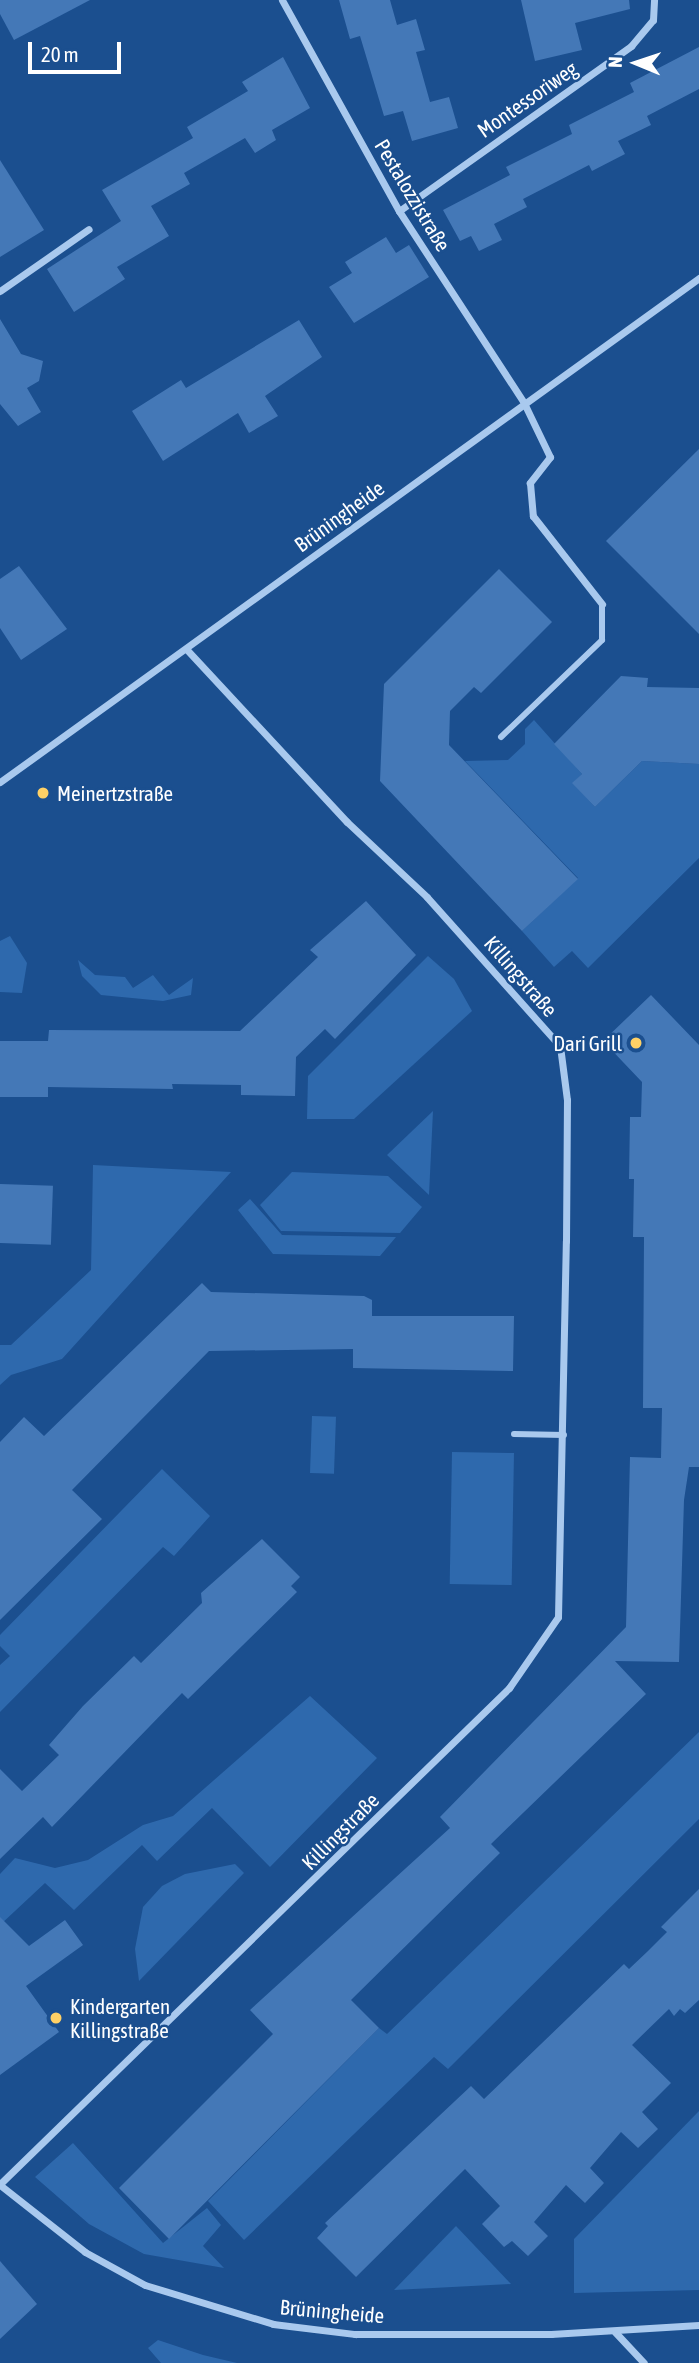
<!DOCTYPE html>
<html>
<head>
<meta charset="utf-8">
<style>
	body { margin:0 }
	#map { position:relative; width:699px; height:2363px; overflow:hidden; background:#1b4f8f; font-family:"Asap Condensed",sans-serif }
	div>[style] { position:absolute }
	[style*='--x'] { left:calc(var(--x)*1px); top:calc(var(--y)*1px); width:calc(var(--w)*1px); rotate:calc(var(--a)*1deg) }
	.green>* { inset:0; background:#2e69ad; transform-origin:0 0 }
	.building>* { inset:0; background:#4478b7; transform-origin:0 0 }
	.pedestrian>* { height:6px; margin:-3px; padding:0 3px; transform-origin:3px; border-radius:3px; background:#a9c9ee }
	.minor>* { height:7px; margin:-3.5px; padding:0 3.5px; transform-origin:3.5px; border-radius:3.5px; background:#a9c9ee }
	.dots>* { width:19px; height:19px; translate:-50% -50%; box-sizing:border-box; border:4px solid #1b4f8f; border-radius:50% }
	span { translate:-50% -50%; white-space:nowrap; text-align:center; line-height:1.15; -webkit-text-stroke:5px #1b4f8f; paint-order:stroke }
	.street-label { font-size:21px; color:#fff }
	.poi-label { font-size:21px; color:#fff }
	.left { translate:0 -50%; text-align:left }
	.right { translate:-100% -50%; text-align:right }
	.north { position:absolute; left:601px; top:28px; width:70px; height:70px; -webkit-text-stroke:5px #1b4f8f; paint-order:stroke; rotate:272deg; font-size:19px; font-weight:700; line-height:28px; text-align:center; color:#fff }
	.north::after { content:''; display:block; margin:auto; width:24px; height:32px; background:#fff; clip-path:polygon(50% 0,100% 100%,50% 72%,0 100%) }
	.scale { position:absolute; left:28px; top:42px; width:93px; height:32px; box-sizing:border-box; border:4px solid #fff; border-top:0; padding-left:9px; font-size:21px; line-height:24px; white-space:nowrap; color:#fff; -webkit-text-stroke:5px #1b4f8f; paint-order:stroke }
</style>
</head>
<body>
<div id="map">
	<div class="green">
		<div style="clip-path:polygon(534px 720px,582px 774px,573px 783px,595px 807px,642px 761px,699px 764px,699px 858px,588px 968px,572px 951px,554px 967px,522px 931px,578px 878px,465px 761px,508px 760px,525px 744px,525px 729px)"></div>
		<div style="clip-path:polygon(10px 936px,27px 963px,22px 993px,0 992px,0 941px)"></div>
		<div style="clip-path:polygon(428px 956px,454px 979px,472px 1011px,354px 1119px,307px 1119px,308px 1076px)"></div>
		<div style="clip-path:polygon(78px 960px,95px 975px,125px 977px,133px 988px,153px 975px,169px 995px,193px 978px,191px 995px,163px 1001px,101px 995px,82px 976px)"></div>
		<div style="clip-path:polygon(433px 1111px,429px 1195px,387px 1155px)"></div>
		<div style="clip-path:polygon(93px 1165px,231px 1172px,62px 1359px,11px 1375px,0 1385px,0 1345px,11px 1345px,91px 1270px)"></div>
		<div style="clip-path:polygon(292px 1172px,388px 1176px,422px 1207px,400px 1233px,281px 1231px,260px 1205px)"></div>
		<div style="clip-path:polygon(250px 1199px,282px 1235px,396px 1237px,380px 1256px,273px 1254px,238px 1210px)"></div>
		<div style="left:312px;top:1416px;width:24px;height:57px;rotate:2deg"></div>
		<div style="left:452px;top:1452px;width:62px;height:132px;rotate:1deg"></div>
		<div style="clip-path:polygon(162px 1469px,210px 1516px,174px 1556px,163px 1547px,0 1712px,0 1665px,10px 1656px,0 1646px,0 1635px)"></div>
		<div style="clip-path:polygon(310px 1696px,377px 1758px,270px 1867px,212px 1808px,157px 1861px,142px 1845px,74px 1910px,45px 1883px,0 1925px,0 1874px,15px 1858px,55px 1868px,88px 1860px,143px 1825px,173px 1816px)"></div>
		<div style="clip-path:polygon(699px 1732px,699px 1819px,448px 2069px,434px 2057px,244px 2240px,208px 2201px,379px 2028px,387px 2034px)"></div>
		<div style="clip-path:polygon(235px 1864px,244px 1873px,139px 1981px,135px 1949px,143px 1907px,162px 1886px,185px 1874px)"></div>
		<div style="clip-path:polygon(699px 2111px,699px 2290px,574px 2293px,574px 2239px)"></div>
		<div style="clip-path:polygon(73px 2143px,163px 2243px,207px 2208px,221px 2225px,203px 2246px,224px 2268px,144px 2254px,89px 2224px,35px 2177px)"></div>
		<div style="clip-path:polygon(456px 2226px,511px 2284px,394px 2290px)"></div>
		<div style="clip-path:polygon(158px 2340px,203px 2355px,237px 2363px,161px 2363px,148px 2348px)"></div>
	</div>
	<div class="building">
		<div style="clip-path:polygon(0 0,90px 0,14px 40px,0 14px)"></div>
		<div style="clip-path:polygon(339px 0,390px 0,397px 25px,416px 19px,425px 50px,416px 52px,430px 102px,449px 97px,458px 128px,412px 141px,403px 111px,384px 116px,360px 36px,350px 39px)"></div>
		<div style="clip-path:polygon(521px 0,629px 0,630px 9px,575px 23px,582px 50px,535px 61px)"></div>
		<div style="clip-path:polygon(699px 47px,699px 89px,647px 116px,651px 125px,618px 141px,625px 154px,592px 171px,589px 165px,523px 199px,527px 207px,494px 224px,502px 240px,479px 251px,471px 236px,460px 241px,443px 210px,510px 175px,506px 167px,572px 134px,569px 125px,634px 92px,630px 83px)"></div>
		<div style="clip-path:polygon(283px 57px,310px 108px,272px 130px,276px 140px,255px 153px,245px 138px,184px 173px,190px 184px,151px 206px,169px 236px,117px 267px,125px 279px,74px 312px,47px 269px,121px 221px,102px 190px,193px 138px,187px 127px,248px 91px,242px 82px)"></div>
		<div style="clip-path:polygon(0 160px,44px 230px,0 257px)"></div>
		<div style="clip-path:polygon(386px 237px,396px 253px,409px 245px,429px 277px,354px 323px,329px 287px,352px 273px,345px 262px)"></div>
		<div style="clip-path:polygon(0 319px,21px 354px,43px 361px,39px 381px,27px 388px,41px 412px,18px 426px,0 404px)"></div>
		<div style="clip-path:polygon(299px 320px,322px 357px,265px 396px,278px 416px,249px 433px,238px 413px,163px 461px,132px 411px,181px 380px,186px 388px)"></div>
		<div style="clip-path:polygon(699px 449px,699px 634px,606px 541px)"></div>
		<div style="clip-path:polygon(19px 566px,67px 629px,21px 660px,0 628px,0 579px)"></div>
		<div style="clip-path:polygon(499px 569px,552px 622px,481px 693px,474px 687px,450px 711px,449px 745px,578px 879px,522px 931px,380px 781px,384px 684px)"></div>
		<div style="clip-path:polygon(621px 676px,648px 678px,647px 687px,699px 688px,699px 764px,642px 761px,595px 807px,572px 783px,582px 774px,554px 744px)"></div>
		<div style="clip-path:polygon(366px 901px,416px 955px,335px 1039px,325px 1029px,296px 1057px,295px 1096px,241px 1095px,241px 1085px,172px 1084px,173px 1089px,48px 1087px,48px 1097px,0 1097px,0 1041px,48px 1041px,49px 1030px,240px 1031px,318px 957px,310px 950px)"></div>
		<div style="clip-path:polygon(651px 995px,699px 1045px,699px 1467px,689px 1467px,684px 1500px,679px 1662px,615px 1661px,646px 1694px,491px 1844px,500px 1853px,351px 2000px,379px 2028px,169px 2239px,119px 2188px,273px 2034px,250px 2010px,450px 1828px,440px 1817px,626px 1627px,630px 1457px,661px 1458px,662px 1408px,643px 1408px,644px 1237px,633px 1237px,634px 1179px,629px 1179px,630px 1117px,641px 1117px,642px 1082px,603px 1041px)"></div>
		<div style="left:0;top:1184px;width:53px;height:59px;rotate:2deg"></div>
		<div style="clip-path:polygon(202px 1283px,211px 1292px,364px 1296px,372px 1300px,372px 1316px,514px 1316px,513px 1371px,353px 1368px,353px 1349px,209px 1351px,72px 1490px,102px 1519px,0 1620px,0 1442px,24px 1417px,44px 1436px)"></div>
		<div style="clip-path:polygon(262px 1539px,300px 1577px,291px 1586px,297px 1592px,188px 1699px,182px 1693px,52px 1827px,43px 1817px,0 1859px,0 1769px,22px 1791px,59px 1755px,49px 1745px,83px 1706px,134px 1656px,141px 1663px,202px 1603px,201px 1593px)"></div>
		<div style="clip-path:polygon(699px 1889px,699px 2000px,685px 2013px,680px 2009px,674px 2016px,669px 2009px,632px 2045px,671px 2083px,642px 2112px,658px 2129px,638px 2148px,621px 2132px,590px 2168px,604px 2183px,585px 2203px,566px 2185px,534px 2222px,548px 2236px,528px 2256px,512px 2241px,504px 2247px,482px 2224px,500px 2206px,465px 2169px,356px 2277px,317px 2238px,328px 2226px,325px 2223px,471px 2086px,484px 2099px,624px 1964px,629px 1969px,648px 1951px,667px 1932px,661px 1927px)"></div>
		<div style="clip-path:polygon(0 1917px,29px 1946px,65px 1920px,83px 1945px,26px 1986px,59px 2032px,0 2075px)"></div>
		<div style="clip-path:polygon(0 2261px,37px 2304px,0 2339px)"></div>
	</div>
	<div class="pedestrian">
		<div style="--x:501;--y:737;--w:140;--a:-43.8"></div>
		<div style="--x:602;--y:640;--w:36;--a:-90"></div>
		<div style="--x:514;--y:1434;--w:50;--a:1.1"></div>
	</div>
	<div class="minor">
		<div style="--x:282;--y:0;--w:241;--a:61"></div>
		<div style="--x:399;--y:211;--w:229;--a:56.9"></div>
		<div style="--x:524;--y:403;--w:60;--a:64.3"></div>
		<div style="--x:550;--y:457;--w:33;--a:128"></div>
		<div style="--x:530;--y:483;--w:33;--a:85"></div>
		<div style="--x:533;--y:516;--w:112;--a:51.9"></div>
		<div style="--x:399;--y:211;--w:285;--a:-35.4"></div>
		<div style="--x:631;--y:46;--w:34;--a:-50"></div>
		<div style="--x:653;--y:20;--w:20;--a:-87"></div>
		<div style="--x:0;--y:291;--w:108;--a:-34.9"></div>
		<div style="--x:0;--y:782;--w:862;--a:-35.79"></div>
		<div style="--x:0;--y:2184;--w:711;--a:-44.26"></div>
		<div style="--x:509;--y:1688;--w:86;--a:-55.4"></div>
		<div style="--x:558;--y:1617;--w:376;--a:-88.8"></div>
		<div style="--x:566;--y:1241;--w:141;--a:-89.6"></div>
		<div style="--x:567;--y:1100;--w:54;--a:-97.4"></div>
		<div style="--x:560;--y:1046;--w:200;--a:-131.8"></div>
		<div style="--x:427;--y:897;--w:110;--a:-136.8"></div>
		<div style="--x:347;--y:822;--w:236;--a:-132.9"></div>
		<div style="--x:0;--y:2185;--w:108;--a:38.2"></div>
		<div style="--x:85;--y:2252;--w:68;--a:28.8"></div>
		<div style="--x:145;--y:2285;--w:134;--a:16.9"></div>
		<div style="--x:273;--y:2324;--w:83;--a:7"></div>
		<div style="--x:355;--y:2334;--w:196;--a:0"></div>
		<div style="--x:551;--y:2334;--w:148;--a:-3.5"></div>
		<div style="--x:615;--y:2332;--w:42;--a:46.9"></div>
	</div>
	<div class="dots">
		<div style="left:43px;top:793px;background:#ffd166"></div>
		<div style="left:636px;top:1043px;background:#ffd166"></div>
		<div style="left:56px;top:2018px;background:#ffd166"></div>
	</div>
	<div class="street-label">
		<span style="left:527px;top:99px;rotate:-35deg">Montessoriweg</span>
		<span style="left:413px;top:195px;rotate:59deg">Pestalozzistraße</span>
		<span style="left:339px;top:516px;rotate:-36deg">Brüningheide</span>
		<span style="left:521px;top:976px;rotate:49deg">Killingstraße</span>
		<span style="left:340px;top:1831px;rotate:-45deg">Killingstraße</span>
		<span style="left:332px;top:2311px;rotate:5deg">Brüningheide</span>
	</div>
	<div class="poi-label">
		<span class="left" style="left:57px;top:793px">Meinertzstraße</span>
		<span class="right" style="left:622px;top:1043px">Dari Grill</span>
		<span class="left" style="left:70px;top:2018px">Kindergarten<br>Killingstraße</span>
	</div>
	<div class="north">N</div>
	<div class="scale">20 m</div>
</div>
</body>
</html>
